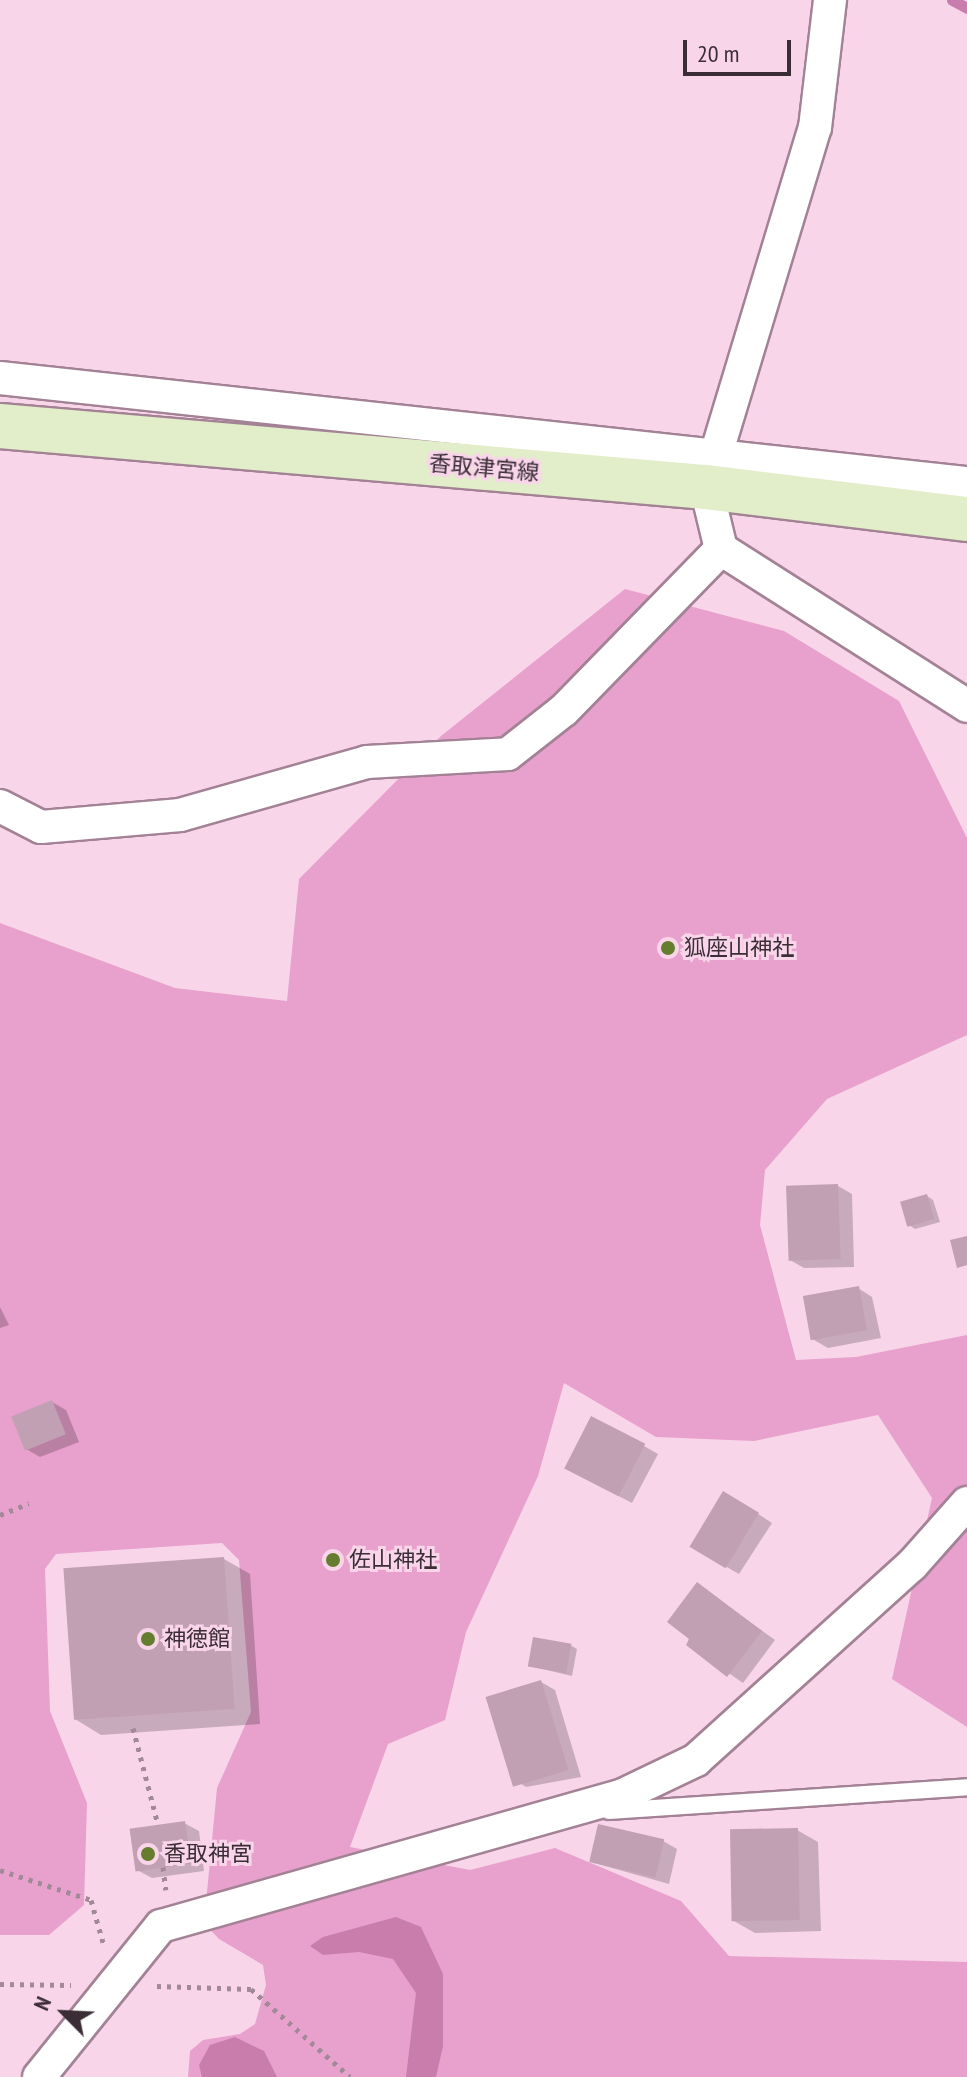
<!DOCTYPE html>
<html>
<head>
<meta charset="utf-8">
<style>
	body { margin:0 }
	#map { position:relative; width:967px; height:2077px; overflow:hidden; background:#f9d5ea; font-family:"PT Sans Narrow","Noto Sans JP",sans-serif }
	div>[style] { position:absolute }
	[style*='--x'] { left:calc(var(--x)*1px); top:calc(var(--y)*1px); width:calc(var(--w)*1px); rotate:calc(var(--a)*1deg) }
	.green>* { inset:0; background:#e8a0cc }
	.water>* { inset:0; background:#c97dac }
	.shadow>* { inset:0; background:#0003 }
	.stream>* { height:11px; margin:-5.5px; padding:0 5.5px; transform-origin:5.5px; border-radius:5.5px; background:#c97dac }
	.building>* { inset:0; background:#c1a0b3; transform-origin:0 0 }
	.path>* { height:5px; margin-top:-2.5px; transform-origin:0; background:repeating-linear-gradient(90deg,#a28998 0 4px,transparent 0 10px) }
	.roads { filter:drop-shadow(2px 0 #a38295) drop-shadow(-2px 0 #a38295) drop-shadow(0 2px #a38295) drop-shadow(0 -2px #a38295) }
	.service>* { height:16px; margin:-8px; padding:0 8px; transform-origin:8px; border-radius:8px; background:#fff }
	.minor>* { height:32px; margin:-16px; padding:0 16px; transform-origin:16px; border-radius:16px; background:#fff }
	.secondary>* { height:44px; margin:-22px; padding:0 22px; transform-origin:22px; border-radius:22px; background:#e2edc9 }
	.dots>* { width:22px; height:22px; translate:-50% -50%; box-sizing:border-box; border:4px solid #f9d5ea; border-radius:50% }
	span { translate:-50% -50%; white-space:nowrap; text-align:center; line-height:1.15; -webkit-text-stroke:6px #f9d5ea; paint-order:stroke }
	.street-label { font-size:22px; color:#3a2d35 }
	.poi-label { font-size:22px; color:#3a2d35 }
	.left { translate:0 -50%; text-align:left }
	.north { position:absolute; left:24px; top:1973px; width:80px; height:80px; -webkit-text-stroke:6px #f9d5ea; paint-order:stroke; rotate:294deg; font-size:22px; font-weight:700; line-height:32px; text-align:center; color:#3a2d35 }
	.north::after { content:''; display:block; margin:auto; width:28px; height:36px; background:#3a2d35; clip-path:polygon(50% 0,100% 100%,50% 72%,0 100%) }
	.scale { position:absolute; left:683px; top:40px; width:108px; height:36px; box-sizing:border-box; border:4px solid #3a2d35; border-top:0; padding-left:10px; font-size:24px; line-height:28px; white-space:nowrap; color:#3a2d35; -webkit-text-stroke:6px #f9d5ea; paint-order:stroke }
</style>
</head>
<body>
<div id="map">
	<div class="green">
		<div style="clip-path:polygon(625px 589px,784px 631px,899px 701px,967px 838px,967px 1035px,827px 1099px,765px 1170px,760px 1225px,796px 1360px,856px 1357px,967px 1335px,967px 1727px,892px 1679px,932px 1498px,878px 1415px,754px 1441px,656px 1437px,564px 1383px,538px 1476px,466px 1632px,445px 1720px,388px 1744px,350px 1847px,470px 1870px,555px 1848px,681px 1901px,729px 1956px,967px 1962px,967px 2077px,188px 2077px,190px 2051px,203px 2040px,240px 2034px,255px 2024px,266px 1985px,263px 1965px,219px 1939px,204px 1923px,217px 1788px,251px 1712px,239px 1560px,222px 1543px,56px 1554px,45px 1569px,50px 1711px,87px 1803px,84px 1905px,49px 1935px,0 1935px,0 923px,175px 988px,287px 1001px,299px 879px,441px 736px)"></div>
	</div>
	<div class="water">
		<div style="clip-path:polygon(396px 1917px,421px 1927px,443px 1974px,443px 2046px,436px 2077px,406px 2077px,416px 1993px,393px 1959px,359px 1952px,323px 1955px,310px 1946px,323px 1937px)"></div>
		<div style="clip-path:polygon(235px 2037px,264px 2051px,277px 2077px,202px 2077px,199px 2065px,210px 2045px)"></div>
	</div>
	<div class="shadow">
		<div style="clip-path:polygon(838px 1186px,852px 1194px,854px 1267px,804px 1268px,790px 1260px)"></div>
		<div style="clip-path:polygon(927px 1196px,933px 1200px,940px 1222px,915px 1229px,909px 1225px)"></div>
		<div style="clip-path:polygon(858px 1288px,872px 1297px,881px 1338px,828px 1348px,814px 1340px)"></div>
		<div style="clip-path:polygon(0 1307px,9px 1325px,0 1328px)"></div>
		<div style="clip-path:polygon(52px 1402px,66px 1410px,79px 1442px,40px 1457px,26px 1449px)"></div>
		<div style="clip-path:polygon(644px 1446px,658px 1454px,632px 1503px,580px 1476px)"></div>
		<div style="clip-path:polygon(738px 1501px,772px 1523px,739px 1574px,725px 1566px)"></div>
		<div style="clip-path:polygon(224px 1559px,250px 1574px,260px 1724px,101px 1735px,75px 1719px)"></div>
		<div style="clip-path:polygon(697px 1584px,775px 1640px,743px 1683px,688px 1645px)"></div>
		<div style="clip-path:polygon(570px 1645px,577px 1649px,572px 1676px,530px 1666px)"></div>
		<div style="clip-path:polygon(541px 1682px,555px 1690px,581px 1777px,526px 1787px,512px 1778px)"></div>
		<div style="clip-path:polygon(184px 1823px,199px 1831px,204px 1871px,152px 1878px,137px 1870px)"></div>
		<div style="clip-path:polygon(797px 1830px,818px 1842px,821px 1931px,755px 1933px,734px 1921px)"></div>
		<div style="clip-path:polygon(663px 1841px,677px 1849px,669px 1884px,591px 1862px)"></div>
	</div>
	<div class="stream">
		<div style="--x:952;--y:0;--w:17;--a:28"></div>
	</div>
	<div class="building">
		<div style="left:838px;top:1184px;width:75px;height:52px;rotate:88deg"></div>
		<div style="left:927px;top:1194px;width:26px;height:28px;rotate:74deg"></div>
		<div style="clip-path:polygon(967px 1236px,967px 1265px,957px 1268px,950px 1240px)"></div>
		<div style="left:859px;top:1286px;width:45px;height:57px;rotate:80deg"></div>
		<div style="left:52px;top:1400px;width:37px;height:44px;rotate:68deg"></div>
		<div style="left:591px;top:1416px;width:61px;height:59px;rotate:27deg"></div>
		<div style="left:723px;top:1491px;width:42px;height:65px;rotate:31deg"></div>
		<div style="left:224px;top:1557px;width:152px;height:161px;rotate:86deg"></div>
		<div style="clip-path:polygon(697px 1582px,762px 1631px,727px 1677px,686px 1645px,689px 1639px,667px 1622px)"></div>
		<div style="left:533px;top:1637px;width:39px;height:30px;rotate:10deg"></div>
		<div style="left:541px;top:1680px;width:94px;height:58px;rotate:73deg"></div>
		<div style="left:185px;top:1821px;width:43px;height:56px;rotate:82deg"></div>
		<div style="left:598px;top:1824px;width:68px;height:39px;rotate:13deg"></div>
		<div style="left:798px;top:1828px;width:92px;height:68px;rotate:89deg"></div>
	</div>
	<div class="path">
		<div style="--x:0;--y:1515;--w:31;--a:-22"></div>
		<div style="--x:133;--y:1728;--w:100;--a:75.5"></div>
		<div style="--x:163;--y:1867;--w:23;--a:83"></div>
		<div style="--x:0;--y:1870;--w:96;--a:18.2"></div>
		<div style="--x:91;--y:1900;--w:48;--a:74.2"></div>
		<div style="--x:0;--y:1984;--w:71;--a:0.8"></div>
		<div style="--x:157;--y:1986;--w:94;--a:1.8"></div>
		<div style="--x:251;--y:1989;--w:132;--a:41.6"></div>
	</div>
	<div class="roads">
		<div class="service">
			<div style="--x:609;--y:1811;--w:359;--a:-3.8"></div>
		</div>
		<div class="minor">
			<div style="--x:830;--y:0;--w:128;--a:96.7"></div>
			<div style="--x:815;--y:127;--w:376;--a:106.8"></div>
			<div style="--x:706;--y:487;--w:64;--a:76.4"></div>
			<div style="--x:721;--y:549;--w:292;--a:32.5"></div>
			<div style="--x:0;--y:378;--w:973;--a:6.2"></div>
			<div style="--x:0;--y:806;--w:46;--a:27.1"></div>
			<div style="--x:41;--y:827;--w:140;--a:-4.9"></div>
			<div style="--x:180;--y:815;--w:194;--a:-15.8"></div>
			<div style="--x:367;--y:762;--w:141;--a:-3.2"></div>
			<div style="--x:508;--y:754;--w:71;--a:-38.2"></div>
			<div style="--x:564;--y:710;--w:225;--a:-45.7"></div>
			<div style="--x:39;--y:2077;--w:194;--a:-51.1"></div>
			<div style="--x:161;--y:1926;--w:478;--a:-15.8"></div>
			<div style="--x:621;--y:1796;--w:83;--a:-25.6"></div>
			<div style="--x:696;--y:1760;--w:291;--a:-42.1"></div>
			<div style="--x:912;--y:1565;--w:83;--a:-48.4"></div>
		</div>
		<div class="secondary">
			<div style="--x:0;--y:426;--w:709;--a:4.94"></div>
			<div style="--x:706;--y:487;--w:263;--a:7"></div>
		</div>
	</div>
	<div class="dots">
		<div style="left:668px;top:948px;background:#657d2f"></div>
		<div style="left:333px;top:1560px;background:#657d2f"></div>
		<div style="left:148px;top:1639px;background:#657d2f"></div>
		<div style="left:148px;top:1854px;background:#657d2f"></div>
	</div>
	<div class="street-label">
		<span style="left:484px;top:468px;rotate:5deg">香取津宮線</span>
	</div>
	<div class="poi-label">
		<span class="left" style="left:684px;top:948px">狐座山神社</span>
		<span class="left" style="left:349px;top:1560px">佐山神社</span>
		<span class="left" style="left:164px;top:1639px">神徳館</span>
		<span class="left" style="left:164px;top:1854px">香取神宮</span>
	</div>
	<div class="north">N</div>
	<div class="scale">20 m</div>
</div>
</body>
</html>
